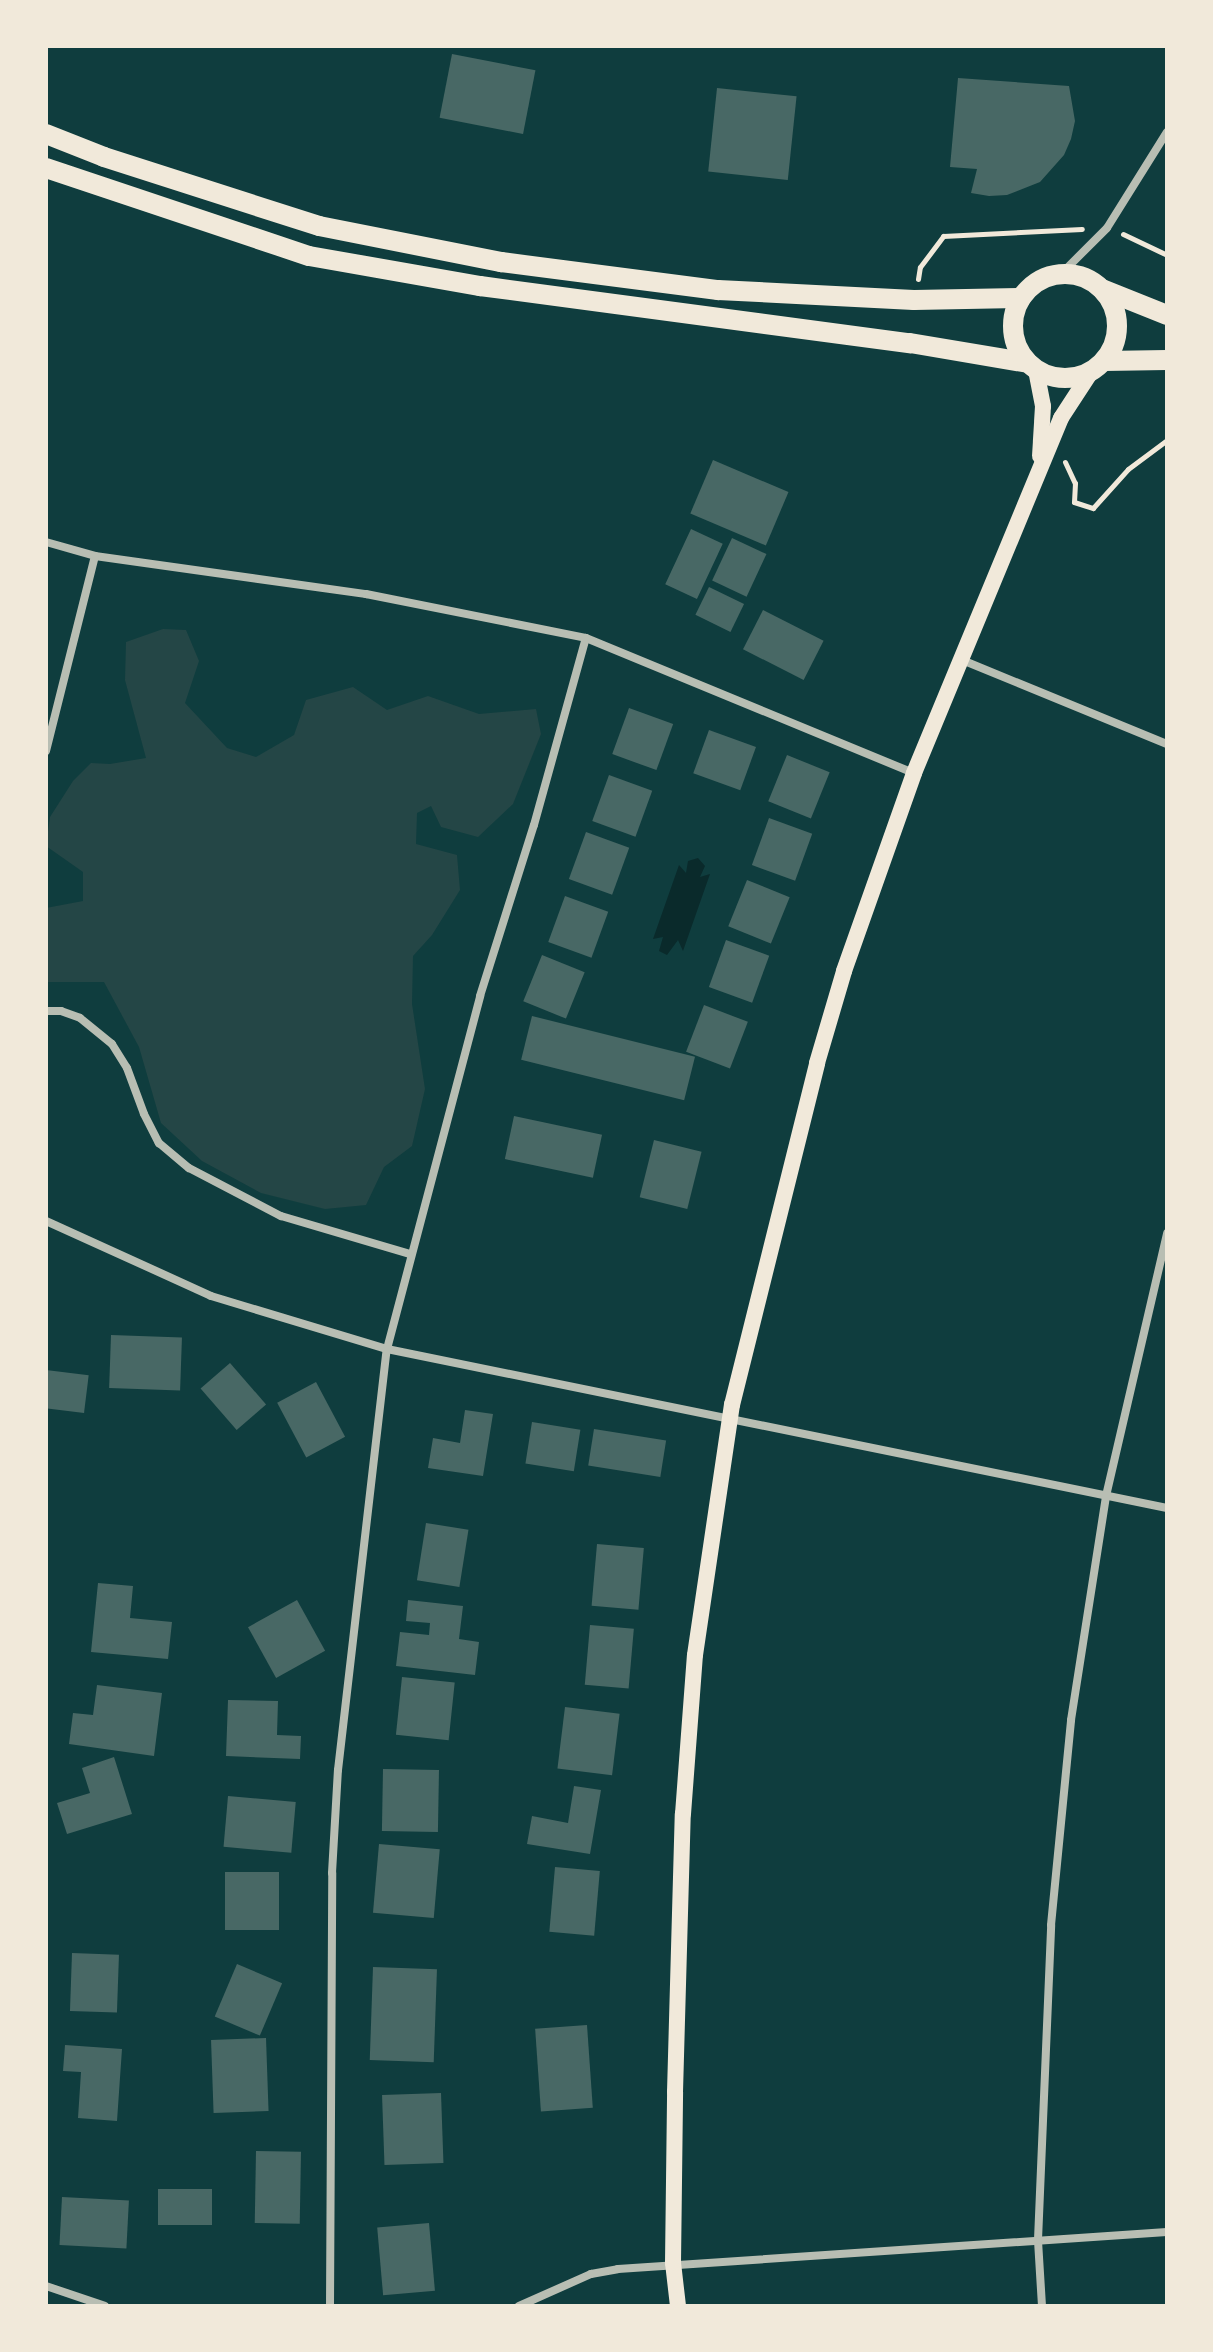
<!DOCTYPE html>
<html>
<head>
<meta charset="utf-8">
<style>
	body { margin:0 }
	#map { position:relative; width:1213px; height:2352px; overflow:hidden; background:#0f3d3e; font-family:"Golos Text",sans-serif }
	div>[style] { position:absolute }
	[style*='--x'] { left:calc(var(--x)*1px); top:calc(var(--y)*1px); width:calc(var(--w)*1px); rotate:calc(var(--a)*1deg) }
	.green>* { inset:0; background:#244646 }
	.water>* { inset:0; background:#0a2a2b }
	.building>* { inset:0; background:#486865; transform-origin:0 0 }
	.path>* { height:5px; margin:-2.5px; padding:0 2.5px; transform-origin:2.5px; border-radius:2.5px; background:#f1e9da }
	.minor>* { height:8px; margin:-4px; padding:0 4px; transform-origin:4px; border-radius:4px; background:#b8beb3 }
	.secondary>* { height:16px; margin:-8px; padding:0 8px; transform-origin:8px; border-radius:8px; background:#f1e9da }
	.primary>* { height:20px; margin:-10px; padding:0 10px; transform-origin:10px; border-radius:10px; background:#f1e9da }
	.primary>.ring { margin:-10px; padding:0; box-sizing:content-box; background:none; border:20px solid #f1e9da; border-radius:50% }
	span { translate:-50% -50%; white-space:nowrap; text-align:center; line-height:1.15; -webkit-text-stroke:8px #f1e9da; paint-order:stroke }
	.frame { position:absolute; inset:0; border:48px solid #f1e9da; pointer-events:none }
</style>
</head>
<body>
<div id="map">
	<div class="green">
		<div style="clip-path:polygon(163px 629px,186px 630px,199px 661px,185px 703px,227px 748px,256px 757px,294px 735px,306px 700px,353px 687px,387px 710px,428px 696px,479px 714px,536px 709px,541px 734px,513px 804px,478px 837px,441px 827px,431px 806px,417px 813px,416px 844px,457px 855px,460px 890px,432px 935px,413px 956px,412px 1004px,425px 1089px,412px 1146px,384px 1167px,366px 1205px,325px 1209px,261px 1193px,202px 1161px,161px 1123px,139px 1047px,104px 982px,46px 982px,46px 908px,83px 901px,83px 872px,46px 846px,50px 817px,73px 781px,91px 763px,110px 764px,146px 758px,125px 680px,126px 642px)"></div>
	</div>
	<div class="water">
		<div style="clip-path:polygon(698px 858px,705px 866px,700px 877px,710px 874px,683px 951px,678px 940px,667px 955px,659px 951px,663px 937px,653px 939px,679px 865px,686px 873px,688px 861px)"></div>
	</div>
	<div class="building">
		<div style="left:452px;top:54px;width:85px;height:65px;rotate:11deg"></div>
		<div style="clip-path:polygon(958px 78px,1069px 86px,1075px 121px,1071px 139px,1064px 155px,1040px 182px,1007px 195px,989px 196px,971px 193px,977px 169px,950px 167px)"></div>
		<div style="left:717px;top:88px;width:80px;height:84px;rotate:6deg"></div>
		<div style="left:713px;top:460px;width:82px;height:58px;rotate:23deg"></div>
		<div style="left:691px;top:529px;width:35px;height:61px;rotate:25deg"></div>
		<div style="left:732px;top:538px;width:38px;height:47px;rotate:25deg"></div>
		<div style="left:709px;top:587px;width:39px;height:31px;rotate:26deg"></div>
		<div style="left:763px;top:610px;width:68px;height:44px;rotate:27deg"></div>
		<div style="left:629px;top:708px;width:47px;height:49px;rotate:20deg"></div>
		<div style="left:709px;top:730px;width:50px;height:46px;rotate:20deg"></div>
		<div style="left:787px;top:755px;width:46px;height:50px;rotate:22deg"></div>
		<div style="left:609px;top:775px;width:46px;height:49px;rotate:20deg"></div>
		<div style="left:769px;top:818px;width:46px;height:50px;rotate:20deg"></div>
		<div style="left:586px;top:832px;width:46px;height:50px;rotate:20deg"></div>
		<div style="left:747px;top:880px;width:46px;height:50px;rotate:22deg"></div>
		<div style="left:565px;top:896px;width:46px;height:49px;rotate:20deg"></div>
		<div style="left:726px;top:940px;width:46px;height:50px;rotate:20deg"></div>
		<div style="left:542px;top:955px;width:46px;height:50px;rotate:22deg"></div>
		<div style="left:704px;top:1005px;width:47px;height:50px;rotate:21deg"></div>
		<div style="left:532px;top:1016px;width:168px;height:45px;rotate:14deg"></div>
		<div style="left:514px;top:1116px;width:90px;height:44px;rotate:12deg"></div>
		<div style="left:654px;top:1140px;width:49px;height:59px;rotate:14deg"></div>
		<div style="left:111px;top:1335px;width:71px;height:53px;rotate:2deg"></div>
		<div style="left:230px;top:1363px;width:55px;height:39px;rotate:49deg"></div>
		<div style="left:46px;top:1370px;width:43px;height:38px;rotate:7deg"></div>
		<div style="left:316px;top:1382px;width:62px;height:44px;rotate:62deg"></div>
		<div style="clip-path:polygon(465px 1410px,493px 1414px,483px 1476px,428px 1468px,433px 1438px,460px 1443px)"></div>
		<div style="left:532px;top:1422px;width:49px;height:42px;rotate:9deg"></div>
		<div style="left:594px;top:1429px;width:73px;height:37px;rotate:9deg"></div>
		<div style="left:426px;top:1523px;width:43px;height:58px;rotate:9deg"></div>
		<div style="left:597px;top:1544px;width:47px;height:62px;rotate:5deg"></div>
		<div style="clip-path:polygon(98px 1583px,133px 1586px,130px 1618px,172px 1622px,168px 1659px,91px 1652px)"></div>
		<div style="left:297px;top:1600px;width:58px;height:56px;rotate:61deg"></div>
		<div style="clip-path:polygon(408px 1600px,463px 1606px,459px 1639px,479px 1642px,475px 1675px,396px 1666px,400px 1632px,429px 1635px,430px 1623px,406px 1621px)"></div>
		<div style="left:590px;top:1625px;width:44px;height:60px;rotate:5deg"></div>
		<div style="left:402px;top:1677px;width:53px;height:58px;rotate:6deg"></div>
		<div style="clip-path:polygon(97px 1685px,162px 1693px,154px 1756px,69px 1744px,73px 1713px,93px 1715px)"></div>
		<div style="clip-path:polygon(228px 1700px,278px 1701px,277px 1735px,301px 1736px,300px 1759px,226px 1756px)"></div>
		<div style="left:565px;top:1707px;width:55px;height:62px;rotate:7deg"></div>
		<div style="clip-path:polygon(114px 1757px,132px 1814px,67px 1834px,57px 1803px,90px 1793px,82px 1768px)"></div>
		<div style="left:383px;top:1769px;width:56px;height:62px;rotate:1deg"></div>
		<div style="clip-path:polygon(574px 1786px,601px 1790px,590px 1854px,527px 1844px,532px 1816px,568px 1823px)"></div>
		<div style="left:228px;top:1796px;width:68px;height:51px;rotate:5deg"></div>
		<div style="left:379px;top:1844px;width:61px;height:69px;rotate:5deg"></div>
		<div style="left:555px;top:1867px;width:45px;height:65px;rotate:5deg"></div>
		<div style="left:225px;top:1872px;width:54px;height:58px"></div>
		<div style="left:72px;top:1953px;width:47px;height:58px;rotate:2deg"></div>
		<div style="left:237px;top:1964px;width:49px;height:57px;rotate:23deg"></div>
		<div style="left:373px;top:1967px;width:64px;height:93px;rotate:2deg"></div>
		<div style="left:587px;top:2025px;width:83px;height:52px;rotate:86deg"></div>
		<div style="left:266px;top:2038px;width:73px;height:55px;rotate:88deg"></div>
		<div style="clip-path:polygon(65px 2045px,122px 2049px,117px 2121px,78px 2118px,81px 2072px,63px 2071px)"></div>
		<div style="left:441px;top:2093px;width:70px;height:59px;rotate:88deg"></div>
		<div style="left:256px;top:2151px;width:45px;height:72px;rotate:1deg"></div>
		<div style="left:158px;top:2189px;width:54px;height:36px"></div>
		<div style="left:62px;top:2197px;width:67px;height:48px;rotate:3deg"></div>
		<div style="left:429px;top:2223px;width:68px;height:52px;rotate:85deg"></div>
	</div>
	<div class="path">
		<div style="--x:1123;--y:234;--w:49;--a:25.5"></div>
		<div style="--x:918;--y:279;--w:12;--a:-81"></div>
		<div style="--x:920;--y:267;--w:39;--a:-53"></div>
		<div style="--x:943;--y:236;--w:139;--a:-2.9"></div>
		<div style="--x:1065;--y:462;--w:23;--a:65"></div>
		<div style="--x:1075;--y:483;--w:19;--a:93"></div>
		<div style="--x:1074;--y:502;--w:20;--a:18"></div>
		<div style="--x:1093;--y:508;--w:52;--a:-48.1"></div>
		<div style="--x:1128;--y:469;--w:49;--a:-36.6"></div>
	</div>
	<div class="minor">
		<div style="--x:1060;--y:275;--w:66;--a:-45"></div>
		<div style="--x:1107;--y:228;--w:113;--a:-58"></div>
		<div style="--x:46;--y:542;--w:51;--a:15.9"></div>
		<div style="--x:95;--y:556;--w:274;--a:8"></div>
		<div style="--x:366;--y:594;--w:224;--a:11.3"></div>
		<div style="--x:586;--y:638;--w:355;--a:22.4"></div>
		<div style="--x:962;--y:660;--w:222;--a:22.3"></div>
		<div style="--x:46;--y:751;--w:201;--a:-75.9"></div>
		<div style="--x:46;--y:1011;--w:15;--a:0"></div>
		<div style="--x:61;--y:1011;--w:20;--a:20"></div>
		<div style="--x:80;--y:1018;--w:41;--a:39.1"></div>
		<div style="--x:112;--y:1044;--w:28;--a:58"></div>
		<div style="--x:127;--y:1068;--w:49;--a:69.7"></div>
		<div style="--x:144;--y:1114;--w:33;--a:63"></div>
		<div style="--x:159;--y:1143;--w:39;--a:40"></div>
		<div style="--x:189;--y:1168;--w:104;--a:27.6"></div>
		<div style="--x:281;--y:1216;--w:134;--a:16.4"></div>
		<div style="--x:46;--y:1221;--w:181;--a:24.4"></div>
		<div style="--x:211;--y:1296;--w:184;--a:16.8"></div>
		<div style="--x:387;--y:1349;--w:796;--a:11.52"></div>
		<div style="--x:46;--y:2286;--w:62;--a:18.7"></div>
		<div style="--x:330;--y:2306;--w:433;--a:-89.7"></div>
		<div style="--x:332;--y:1873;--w:103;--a:-86.7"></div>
		<div style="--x:338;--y:1770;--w:424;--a:-83.4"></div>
		<div style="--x:387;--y:1349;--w:365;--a:-75.2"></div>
		<div style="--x:480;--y:996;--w:179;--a:-72.5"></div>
		<div style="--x:534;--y:825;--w:194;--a:-74.5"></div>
		<div style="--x:519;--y:2306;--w:79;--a:-24"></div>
		<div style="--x:591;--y:2274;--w:27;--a:-10"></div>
		<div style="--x:618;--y:2269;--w:550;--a:-3.86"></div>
		<div style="--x:1042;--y:2306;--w:66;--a:-93.5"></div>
		<div style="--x:1038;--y:2240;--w:315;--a:-87.6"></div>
		<div style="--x:1051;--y:1925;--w:206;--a:-84.4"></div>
		<div style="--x:1071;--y:1720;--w:227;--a:-81.1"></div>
		<div style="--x:1106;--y:1496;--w:270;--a:-76.9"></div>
	</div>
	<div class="secondary">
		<div style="--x:1036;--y:370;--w:37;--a:79"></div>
		<div style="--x:1043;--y:406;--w:50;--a:93.4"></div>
		<div style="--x:678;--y:2306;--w:43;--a:-96.6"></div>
		<div style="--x:673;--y:2263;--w:171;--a:-89.3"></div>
		<div style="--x:675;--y:2092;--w:278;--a:-88.4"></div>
		<div style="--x:683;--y:1814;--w:159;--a:-85.7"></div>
		<div style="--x:695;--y:1655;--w:253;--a:-81.6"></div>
		<div style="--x:732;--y:1405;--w:352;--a:-76"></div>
		<div style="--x:817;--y:1063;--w:96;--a:-73.6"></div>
		<div style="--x:844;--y:971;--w:210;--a:-70.5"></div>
		<div style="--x:914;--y:773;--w:384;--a:-67.5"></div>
		<div style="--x:1061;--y:418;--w:55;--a:-56.9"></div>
	</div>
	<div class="primary">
		<div style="--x:46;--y:134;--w:62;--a:21.6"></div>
		<div style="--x:104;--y:157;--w:226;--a:17.8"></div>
		<div style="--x:319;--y:226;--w:186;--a:11.2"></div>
		<div style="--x:501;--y:262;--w:219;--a:7.4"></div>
		<div style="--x:718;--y:290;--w:196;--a:2.9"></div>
		<div style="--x:914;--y:300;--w:107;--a:-1.1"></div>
		<div style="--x:46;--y:168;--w:277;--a:18.5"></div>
		<div style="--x:309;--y:256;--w:174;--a:10"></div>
		<div style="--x:480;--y:286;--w:434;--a:7.6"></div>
		<div style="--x:910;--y:343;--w:120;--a:9.6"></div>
		<div class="ring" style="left:1013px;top:274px;width:84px;height:84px"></div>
		<div style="--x:1102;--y:289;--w:70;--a:21.8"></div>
		<div style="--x:1104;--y:361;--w:63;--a:-0.9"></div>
	</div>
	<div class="frame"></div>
</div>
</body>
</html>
